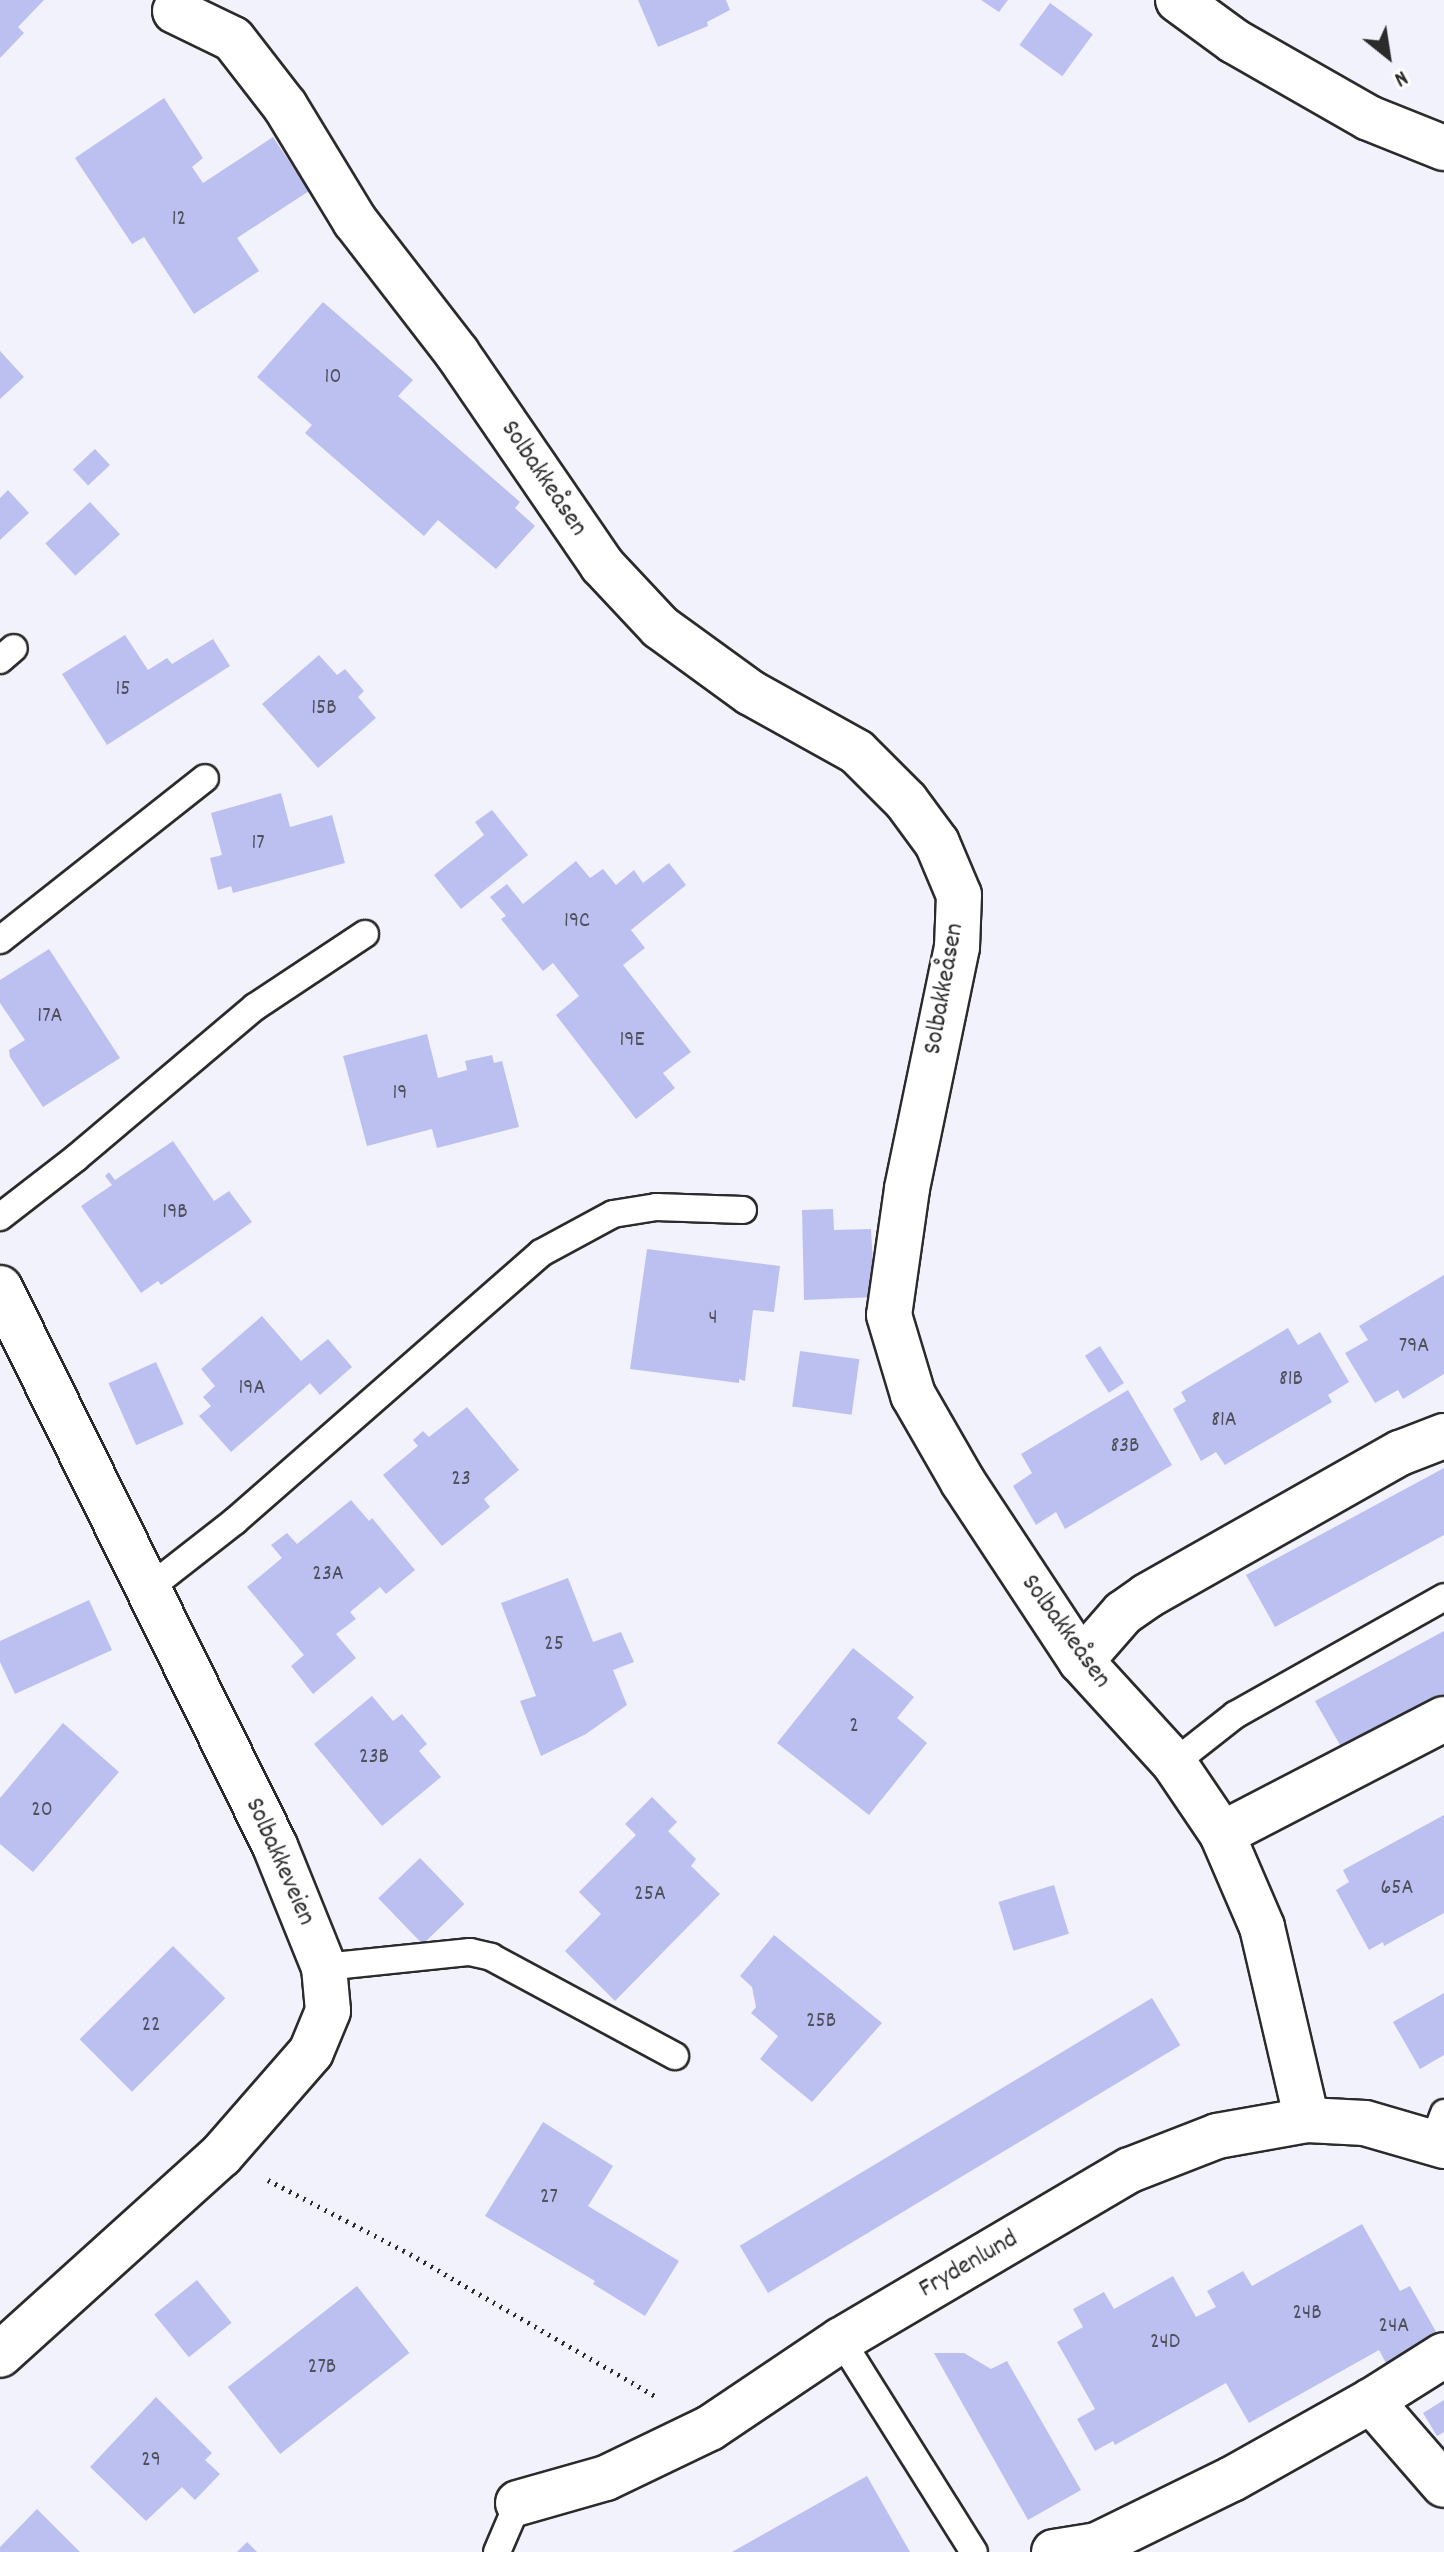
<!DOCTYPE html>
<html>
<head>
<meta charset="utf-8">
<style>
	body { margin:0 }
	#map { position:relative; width:1444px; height:2552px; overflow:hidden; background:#f2f2fc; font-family:Dekko,sans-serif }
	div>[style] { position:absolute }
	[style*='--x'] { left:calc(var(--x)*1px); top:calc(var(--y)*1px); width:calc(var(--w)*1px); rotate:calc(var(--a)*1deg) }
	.building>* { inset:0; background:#bcc0f1; transform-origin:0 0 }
	.path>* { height:5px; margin-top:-2.5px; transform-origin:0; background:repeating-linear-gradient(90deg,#2b2b2b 0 2px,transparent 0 8px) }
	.roads { filter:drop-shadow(2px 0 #2b2b2b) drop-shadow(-2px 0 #2b2b2b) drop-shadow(0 2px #2b2b2b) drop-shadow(0 -2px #2b2b2b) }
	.lane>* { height:26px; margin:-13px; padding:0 13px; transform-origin:13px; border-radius:13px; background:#fff }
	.street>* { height:44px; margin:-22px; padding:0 22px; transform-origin:22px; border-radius:22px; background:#fff }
	.secondary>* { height:44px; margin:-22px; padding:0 22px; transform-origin:22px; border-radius:22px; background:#fff }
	span { translate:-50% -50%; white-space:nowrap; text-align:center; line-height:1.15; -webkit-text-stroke:6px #fff; paint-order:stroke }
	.number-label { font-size:22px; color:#4f505c }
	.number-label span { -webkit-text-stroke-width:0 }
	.street-label { font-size:26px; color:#2b2b2b }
	.north { position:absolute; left:1348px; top:16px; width:80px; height:80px; -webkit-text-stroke:6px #fff; paint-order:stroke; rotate:150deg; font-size:22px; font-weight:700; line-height:32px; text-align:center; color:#2b2b2b }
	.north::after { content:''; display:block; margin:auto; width:28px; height:36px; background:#2b2b2b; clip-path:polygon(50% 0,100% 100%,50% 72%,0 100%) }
</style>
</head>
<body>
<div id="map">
	<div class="building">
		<div style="clip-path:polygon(0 0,44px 0,18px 27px,24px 33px,0 58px)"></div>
		<div style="clip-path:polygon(638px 0,726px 0,730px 10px,707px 22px,708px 26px,658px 47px)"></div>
		<div style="clip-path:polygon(981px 0,1008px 0,999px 12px)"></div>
		<div style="left:1050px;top:3px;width:53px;height:52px;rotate:36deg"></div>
		<div style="clip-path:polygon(164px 98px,203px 158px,192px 167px,203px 183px,273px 137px,309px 191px,237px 238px,259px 271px,194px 314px,144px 237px,132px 244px,75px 158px)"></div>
		<div style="clip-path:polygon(323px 302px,413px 380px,398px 396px,520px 502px,515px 508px,535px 526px,496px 569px,438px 520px,424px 536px,305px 433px,312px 425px,257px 377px)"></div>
		<div style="clip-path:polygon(0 351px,24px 377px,0 399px)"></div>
		<div style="left:95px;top:449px;width:22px;height:30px;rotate:47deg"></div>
		<div style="clip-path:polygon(8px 490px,29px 513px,0 540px,0 498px)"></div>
		<div style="left:90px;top:502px;width:44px;height:61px;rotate:47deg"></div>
		<div style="clip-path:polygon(125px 635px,148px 670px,167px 658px,172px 664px,213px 639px,230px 666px,107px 745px,62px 674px)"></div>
		<div style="clip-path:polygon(319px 655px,337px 675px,345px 669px,364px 691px,358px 697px,376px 718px,318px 768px,262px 704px)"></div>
		<div style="clip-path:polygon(281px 793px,290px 827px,332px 815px,345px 863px,233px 893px,231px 886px,218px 890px,210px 858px,222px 855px,211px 813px)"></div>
		<div style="clip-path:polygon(492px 810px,528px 855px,461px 909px,434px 875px,484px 835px,475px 822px)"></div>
		<div style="clip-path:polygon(576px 861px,590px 878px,603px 869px,616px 885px,634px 870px,643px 883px,669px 863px,686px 885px,631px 930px,645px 948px,623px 965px,691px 1052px,663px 1073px,675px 1088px,636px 1119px,556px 1015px,579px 996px,553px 963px,543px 971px,501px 919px,506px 916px,490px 897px,507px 884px,523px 904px)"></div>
		<div style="clip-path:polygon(49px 949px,120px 1058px,43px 1107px,10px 1057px,9px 1050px,25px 1040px,0 1003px,0 980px)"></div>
		<div style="clip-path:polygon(427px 1034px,438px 1078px,467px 1070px,465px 1061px,492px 1055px,494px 1063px,502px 1061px,519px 1127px,437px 1148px,432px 1129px,367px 1146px,343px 1056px)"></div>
		<div style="clip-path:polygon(173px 1141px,214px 1201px,229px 1191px,252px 1222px,161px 1285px,158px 1281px,141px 1293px,81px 1206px,112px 1185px,105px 1176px,109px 1172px,115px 1180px)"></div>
		<div style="clip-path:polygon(833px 1209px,834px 1230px,871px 1229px,875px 1297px,804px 1300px,802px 1210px)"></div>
		<div style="clip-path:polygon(647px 1249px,780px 1266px,774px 1312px,753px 1310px,745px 1381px,739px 1379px,739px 1383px,630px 1369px)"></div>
		<div style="clip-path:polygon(1444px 1275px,1444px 1374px,1403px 1399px,1398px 1390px,1375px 1403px,1345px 1353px,1368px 1340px,1359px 1326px)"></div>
		<div style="clip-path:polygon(262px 1316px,301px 1361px,328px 1339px,352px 1367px,320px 1395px,310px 1383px,231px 1452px,199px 1416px,211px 1406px,203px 1397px,215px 1386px,201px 1369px)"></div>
		<div style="clip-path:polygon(1288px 1328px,1298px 1345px,1320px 1332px,1349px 1382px,1328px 1395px,1332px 1402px,1225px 1465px,1216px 1452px,1201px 1461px,1173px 1409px,1186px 1401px,1181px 1392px)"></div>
		<div style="left:1100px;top:1346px;width:44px;height:18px;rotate:57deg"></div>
		<div style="left:800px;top:1351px;width:60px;height:56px;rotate:8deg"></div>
		<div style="left:156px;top:1362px;width:68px;height:52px;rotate:66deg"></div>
		<div style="clip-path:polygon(1128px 1390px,1172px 1465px,1065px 1529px,1056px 1512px,1036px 1525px,1013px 1486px,1032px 1473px,1021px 1454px)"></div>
		<div style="clip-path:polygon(467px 1407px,519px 1470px,484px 1499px,490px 1507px,442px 1546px,383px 1475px,418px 1446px,413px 1440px,423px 1431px,429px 1437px)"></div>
		<div style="clip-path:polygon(1444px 1468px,1444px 1535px,1275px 1627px,1246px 1575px)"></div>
		<div style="clip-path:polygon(351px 1500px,369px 1521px,372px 1518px,415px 1570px,386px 1594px,380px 1587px,350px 1612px,356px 1619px,336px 1634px,356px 1658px,313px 1694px,291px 1666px,304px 1655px,247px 1587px,282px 1558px,271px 1545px,287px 1533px,297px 1544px)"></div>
		<div style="clip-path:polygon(568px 1578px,593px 1642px,621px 1632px,634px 1662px,613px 1670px,627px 1705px,586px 1734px,541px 1756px,520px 1701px,536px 1696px,501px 1603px)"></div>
		<div style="clip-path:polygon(89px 1600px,112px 1650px,15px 1694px,0 1662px,0 1641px)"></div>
		<div style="clip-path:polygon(1444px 1631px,1444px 1697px,1344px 1752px,1315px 1701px)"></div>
		<div style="clip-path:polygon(853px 1648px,914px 1697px,897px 1718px,927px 1743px,869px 1815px,777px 1743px)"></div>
		<div style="clip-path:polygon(372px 1696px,393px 1721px,402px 1714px,427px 1744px,419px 1751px,441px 1777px,382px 1826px,314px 1744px)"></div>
		<div style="clip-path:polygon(63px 1723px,119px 1772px,33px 1872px,0 1844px,0 1798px)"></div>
		<div style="clip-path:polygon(652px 1797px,677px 1822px,668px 1831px,696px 1859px,691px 1866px,720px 1894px,615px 2001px,565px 1951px,601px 1914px,579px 1892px,636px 1835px,625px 1824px)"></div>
		<div style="clip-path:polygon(1444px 1815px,1444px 1913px,1384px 1946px,1383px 1942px,1369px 1950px,1336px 1890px,1349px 1882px,1343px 1870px)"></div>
		<div style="left:420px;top:1858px;width:64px;height:58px;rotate:46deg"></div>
		<div style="left:1054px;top:1885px;width:51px;height:58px;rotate:73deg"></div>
		<div style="clip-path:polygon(774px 1935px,882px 2023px,812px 2102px,760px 2059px,778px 2036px,751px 2013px,756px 2007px,752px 1987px,740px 1976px)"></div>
		<div style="left:173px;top:1946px;width:74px;height:132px;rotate:45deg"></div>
		<div style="clip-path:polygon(1444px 1993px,1444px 2055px,1420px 2069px,1393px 2022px)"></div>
		<div style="left:1152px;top:1998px;width:55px;height:481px;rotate:59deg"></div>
		<div style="clip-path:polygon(543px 2122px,613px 2166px,588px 2206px,679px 2261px,645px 2316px,593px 2284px,595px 2281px,485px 2216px)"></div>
		<div style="clip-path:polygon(1362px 2224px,1400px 2291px,1410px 2286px,1439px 2337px,1387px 2365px,1379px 2350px,1249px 2423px,1226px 2383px,1115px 2445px,1113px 2441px,1095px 2451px,1077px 2419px,1095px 2409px,1057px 2342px,1083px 2327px,1073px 2309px,1104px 2292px,1114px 2309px,1173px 2276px,1196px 2317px,1216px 2307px,1207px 2291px,1243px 2271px,1252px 2286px)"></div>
		<div style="left:197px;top:2280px;width:55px;height:55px;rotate:51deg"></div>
		<div style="left:357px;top:2286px;width:85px;height:164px;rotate:52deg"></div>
		<div style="clip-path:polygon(934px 2353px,964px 2353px,991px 2369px,1007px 2361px,1081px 2490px,1028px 2520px)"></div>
		<div style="clip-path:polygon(156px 2397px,212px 2453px,205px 2460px,220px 2474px,195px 2500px,182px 2487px,146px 2521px,90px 2467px)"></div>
		<div style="clip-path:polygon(1444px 2400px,1444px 2432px,1437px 2436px,1423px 2413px)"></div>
		<div style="clip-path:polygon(867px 2476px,910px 2552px,732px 2552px,810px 2508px)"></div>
		<div style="clip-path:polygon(37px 2509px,80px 2552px,0 2552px,0 2547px)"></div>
		<div style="clip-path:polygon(247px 2542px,257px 2552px,237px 2552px)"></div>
	</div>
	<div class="path">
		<div style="--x:268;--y:2180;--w:160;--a:27.5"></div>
		<div style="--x:410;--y:2254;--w:285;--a:30.1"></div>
	</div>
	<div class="roads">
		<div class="lane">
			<div style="--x:0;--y:660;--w:18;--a:-41"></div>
			<div style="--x:0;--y:940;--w:261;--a:-38.3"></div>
			<div style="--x:0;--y:1217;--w:96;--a:-37.8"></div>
			<div style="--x:76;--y:1158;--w:234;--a:-40.2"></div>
			<div style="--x:255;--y:1007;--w:132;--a:-33.6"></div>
			<div style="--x:148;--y:1589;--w:110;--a:-38"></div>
			<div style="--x:235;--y:1521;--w:407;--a:-41.2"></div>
			<div style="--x:541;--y:1253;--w:82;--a:-28.4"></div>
			<div style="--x:613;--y:1214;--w:44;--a:-9.2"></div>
			<div style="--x:656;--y:1207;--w:87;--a:2"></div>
			<div style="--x:1174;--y:1763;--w:78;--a:-38.2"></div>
			<div style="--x:1235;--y:1715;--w:240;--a:-29.4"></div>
			<div style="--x:324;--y:1967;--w:147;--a:-5.9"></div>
			<div style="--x:470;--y:1952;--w:22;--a:13"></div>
			<div style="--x:491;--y:1957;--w:209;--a:28.3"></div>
			<div style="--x:1433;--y:2142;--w:31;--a:-69"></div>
			<div style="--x:841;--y:2340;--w:250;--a:57.9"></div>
			<div style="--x:497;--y:2552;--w:53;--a:-66.8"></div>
		</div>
		<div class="street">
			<div style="--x:175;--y:11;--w:64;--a:25.8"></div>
			<div style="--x:233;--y:39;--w:85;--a:52.2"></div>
			<div style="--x:285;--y:106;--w:135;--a:58.7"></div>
			<div style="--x:355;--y:221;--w:167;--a:52.3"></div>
			<div style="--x:457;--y:353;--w:257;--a:55.6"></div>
			<div style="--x:602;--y:565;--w:85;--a:46.9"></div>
			<div style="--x:660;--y:627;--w:112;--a:36"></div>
			<div style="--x:751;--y:693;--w:121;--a:29.1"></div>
			<div style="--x:857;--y:752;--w:69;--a:45"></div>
			<div style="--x:906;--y:801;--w:52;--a:53.6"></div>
			<div style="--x:937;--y:843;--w:56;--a:67.1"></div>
			<div style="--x:959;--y:895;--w:52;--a:92.2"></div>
			<div style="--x:957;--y:947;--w:247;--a:101.7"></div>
			<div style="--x:907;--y:1189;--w:127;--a:98.1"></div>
			<div style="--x:889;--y:1315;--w:84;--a:73.3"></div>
			<div style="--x:913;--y:1395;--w:100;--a:60.1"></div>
			<div style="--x:963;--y:1482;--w:214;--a:56.6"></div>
			<div style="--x:1081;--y:1661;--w:138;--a:47.6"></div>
			<div style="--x:1174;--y:1763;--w:86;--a:55.9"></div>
			<div style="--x:1222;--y:1834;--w:101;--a:66.7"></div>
			<div style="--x:1262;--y:1927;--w:198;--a:76.9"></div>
			<div style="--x:0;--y:1288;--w:622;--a:63.76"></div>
			<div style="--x:275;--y:1846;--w:131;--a:68"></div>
			<div style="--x:324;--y:1967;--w:44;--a:84.8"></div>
			<div style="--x:328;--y:2011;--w:44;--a:112.5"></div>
			<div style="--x:311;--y:2052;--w:137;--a:131.1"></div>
			<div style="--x:221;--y:2155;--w:298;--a:137.9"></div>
			<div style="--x:1081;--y:1661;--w:64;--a:-48.8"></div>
			<div style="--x:1123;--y:1613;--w:29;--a:-35"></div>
			<div style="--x:1147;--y:1596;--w:291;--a:-29.5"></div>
			<div style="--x:1400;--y:1453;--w:47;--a:-21.1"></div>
			<div style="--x:1222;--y:1834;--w:250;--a:-27.4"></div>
			<div style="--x:1371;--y:2401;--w:111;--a:49"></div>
			<div style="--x:518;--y:2503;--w:91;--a:-15.9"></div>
			<div style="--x:606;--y:2478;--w:115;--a:-25.7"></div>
			<div style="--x:710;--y:2428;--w:158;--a:-33.9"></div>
			<div style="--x:841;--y:2340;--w:335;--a:-30.5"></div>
			<div style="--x:1130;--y:2170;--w:93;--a:-21.3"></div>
			<div style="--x:1217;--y:2136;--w:91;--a:-10.1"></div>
			<div style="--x:1307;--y:2120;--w:58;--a:3"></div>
			<div style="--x:1365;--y:2123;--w:82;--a:16.2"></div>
			<div style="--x:1054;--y:2552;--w:44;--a:-9.2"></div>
			<div style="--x:1097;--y:2545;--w:150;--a:-26.1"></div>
			<div style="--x:1232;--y:2479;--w:159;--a:-29.3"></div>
			<div style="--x:1371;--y:2401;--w:86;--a:-32.2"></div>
		</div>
		<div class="secondary">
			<div style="--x:1178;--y:0;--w:69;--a:36.2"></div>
			<div style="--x:1234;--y:41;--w:155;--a:29.7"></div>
			<div style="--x:1369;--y:118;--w:81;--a:21.8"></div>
		</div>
	</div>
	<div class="number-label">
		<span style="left:179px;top:220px">12</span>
		<span style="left:333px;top:378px">10</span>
		<span style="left:123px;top:690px">15</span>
		<span style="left:324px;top:709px">15B</span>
		<span style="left:258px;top:844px">17</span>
		<span style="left:577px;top:922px">19C</span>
		<span style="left:50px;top:1017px">17A</span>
		<span style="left:632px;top:1041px">19E</span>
		<span style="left:400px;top:1094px">19</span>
		<span style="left:175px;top:1213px">19B</span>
		<span style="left:713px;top:1319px">4</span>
		<span style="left:1414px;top:1347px">79A</span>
		<span style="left:1291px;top:1380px">81B</span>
		<span style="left:252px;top:1389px">19A</span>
		<span style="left:1224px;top:1421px">81A</span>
		<span style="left:1125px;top:1447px">83B</span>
		<span style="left:461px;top:1480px">23</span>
		<span style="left:328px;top:1575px">23A</span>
		<span style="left:554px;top:1645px">25</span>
		<span style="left:854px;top:1727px">2</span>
		<span style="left:374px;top:1758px">23B</span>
		<span style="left:42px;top:1811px">20</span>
		<span style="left:1397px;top:1889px">65A</span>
		<span style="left:650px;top:1895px">25A</span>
		<span style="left:821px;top:2022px">25B</span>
		<span style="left:151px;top:2026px">22</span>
		<span style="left:549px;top:2198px">27</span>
		<span style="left:1307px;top:2314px">24B</span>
		<span style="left:1394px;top:2327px">24A</span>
		<span style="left:1165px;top:2343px">24D</span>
		<span style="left:322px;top:2368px">27B</span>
		<span style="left:151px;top:2461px">29</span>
	</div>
	<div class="street-label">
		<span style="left:543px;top:479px;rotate:56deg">Solbakkeåsen</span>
		<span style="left:945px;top:989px;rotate:-80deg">Solbakkeåsen</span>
		<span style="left:1065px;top:1632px;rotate:54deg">Solbakkeåsen</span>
		<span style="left:279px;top:1862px;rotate:66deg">Solbakkeveien</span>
		<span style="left:969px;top:2265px;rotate:-30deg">Frydenlund</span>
	</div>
	<div class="north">N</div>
</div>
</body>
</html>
